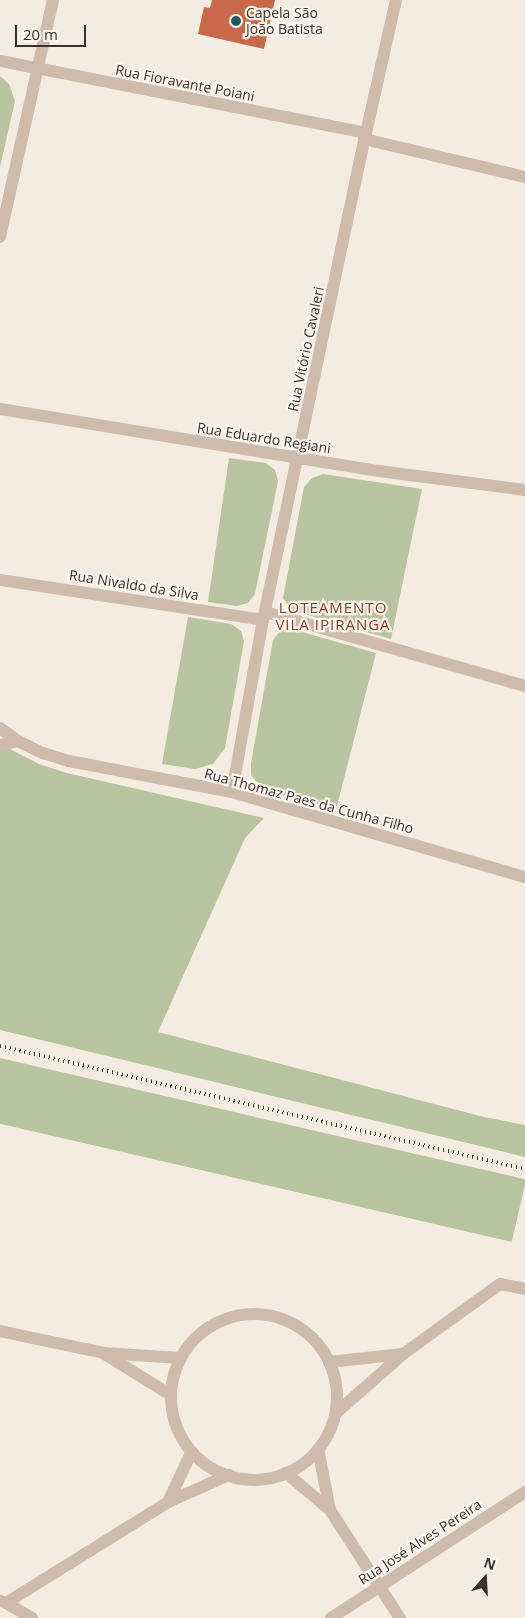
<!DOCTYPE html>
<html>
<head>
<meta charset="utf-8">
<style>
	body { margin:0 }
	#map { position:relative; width:525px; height:1618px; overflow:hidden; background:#f4ebe1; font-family:"Open Sans",sans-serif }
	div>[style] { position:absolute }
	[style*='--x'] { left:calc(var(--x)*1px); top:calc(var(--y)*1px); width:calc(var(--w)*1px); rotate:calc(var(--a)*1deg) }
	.green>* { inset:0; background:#b8c4a0; transform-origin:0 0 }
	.building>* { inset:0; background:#c8694b }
	.minor>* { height:12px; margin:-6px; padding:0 6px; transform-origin:6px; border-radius:6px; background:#cdbbac }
	.minor>.ring { margin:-6px; padding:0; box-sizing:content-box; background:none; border:12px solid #cdbbac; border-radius:50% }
	.tertiary>* { height:12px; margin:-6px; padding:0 6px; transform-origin:6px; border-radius:6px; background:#cdbbac }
	.rail>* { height:4px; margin-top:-2px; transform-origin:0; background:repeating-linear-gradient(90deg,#3b302b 0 1px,transparent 0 5px) }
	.dots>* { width:14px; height:14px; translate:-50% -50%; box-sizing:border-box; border:2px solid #fbf5ee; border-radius:50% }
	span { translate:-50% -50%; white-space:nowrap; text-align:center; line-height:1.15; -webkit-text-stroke:4.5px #fbf5ee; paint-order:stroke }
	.poi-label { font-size:14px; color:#3b302b }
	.left { translate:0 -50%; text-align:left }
	.street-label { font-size:14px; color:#3b302b }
	.neighbourhood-label { font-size:15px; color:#8c3b22; letter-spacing:1px }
	.north { position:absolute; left:460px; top:1553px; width:50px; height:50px; -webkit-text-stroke:4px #fbf5ee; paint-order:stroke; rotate:19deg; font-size:14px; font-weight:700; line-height:20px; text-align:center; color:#3b302b }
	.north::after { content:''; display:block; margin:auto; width:18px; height:22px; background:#3b302b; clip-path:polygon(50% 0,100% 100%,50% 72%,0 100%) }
	.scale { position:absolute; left:15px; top:25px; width:71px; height:22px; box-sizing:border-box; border:2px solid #3b302b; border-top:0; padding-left:6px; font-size:15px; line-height:18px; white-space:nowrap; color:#3b302b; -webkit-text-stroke:4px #fbf5ee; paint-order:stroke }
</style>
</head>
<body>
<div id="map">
	<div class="green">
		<div style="clip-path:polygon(0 76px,9px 84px,15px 101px,0 167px)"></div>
		<div style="clip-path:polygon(229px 458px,266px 463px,275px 470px,278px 481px,255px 594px,248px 603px,237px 606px,208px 602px)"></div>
		<div style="clip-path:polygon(323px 474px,422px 489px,391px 639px,294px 611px,290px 608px,283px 598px,304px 487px,312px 478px)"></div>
		<div style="clip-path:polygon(188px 617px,231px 624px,241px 631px,244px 641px,225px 748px,213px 764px,195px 769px,162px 764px)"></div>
		<div style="clip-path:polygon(291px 629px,376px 653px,336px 810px,262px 789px,251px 775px,251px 763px,273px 640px,280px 631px)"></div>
		<div style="clip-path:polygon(0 744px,39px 764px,67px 773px,264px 818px,245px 838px,158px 1032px,484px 1117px,525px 1125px,525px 1157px,0 1030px)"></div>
		<div style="left:0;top:1058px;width:540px;height:64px;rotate:13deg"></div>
	</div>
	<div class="building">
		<div style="clip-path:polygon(212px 0,275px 0,264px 49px,198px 34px,204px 7px,210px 8px)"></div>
	</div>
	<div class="minor">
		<div style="--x:0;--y:237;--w:243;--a:-77.4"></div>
		<div style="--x:0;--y:580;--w:266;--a:8.6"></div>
		<div style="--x:265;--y:612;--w:270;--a:15.9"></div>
		<div style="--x:232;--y:792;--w:175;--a:-79.8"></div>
		<div style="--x:263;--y:620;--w:498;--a:-78.1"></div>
		<div style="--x:366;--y:133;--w:136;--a:-77.3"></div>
		<div class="ring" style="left:171px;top:1314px;width:154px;height:154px"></div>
		<div style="--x:0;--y:1331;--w:106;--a:11.9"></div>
		<div style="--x:104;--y:1353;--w:76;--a:3.8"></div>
		<div style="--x:106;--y:1355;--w:76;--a:31.6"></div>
		<div style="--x:329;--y:1362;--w:74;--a:-6.2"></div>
		<div style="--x:336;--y:1413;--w:89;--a:-41.4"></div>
		<div style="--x:403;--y:1354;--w:120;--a:-35.8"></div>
		<div style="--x:500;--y:1284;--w:25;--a:11"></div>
		<div style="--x:318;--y:1449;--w:62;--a:78.9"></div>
		<div style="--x:286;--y:1473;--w:57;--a:40.1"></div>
		<div style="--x:330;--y:1510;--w:129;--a:57.1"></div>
		<div style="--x:168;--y:1502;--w:56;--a:-64.8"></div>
		<div style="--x:0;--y:1601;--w:6;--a:18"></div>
		<div style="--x:6;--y:1603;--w:191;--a:-31.9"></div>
		<div style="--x:168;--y:1502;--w:67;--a:-23.9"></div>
		<div style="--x:6;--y:1603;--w:30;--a:30"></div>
		<div style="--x:331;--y:1618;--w:231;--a:-33"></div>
	</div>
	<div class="tertiary">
		<div style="--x:0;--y:61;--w:373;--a:11.1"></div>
		<div style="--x:364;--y:139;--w:165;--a:13.3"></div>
		<div style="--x:0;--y:409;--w:384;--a:9.3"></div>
		<div style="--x:379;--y:471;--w:147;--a:7.4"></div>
		<div style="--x:0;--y:728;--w:22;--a:36"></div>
		<div style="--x:18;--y:741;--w:28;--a:26"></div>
		<div style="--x:43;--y:753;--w:27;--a:17"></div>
		<div style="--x:69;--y:761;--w:166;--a:10.8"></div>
		<div style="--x:232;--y:792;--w:305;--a:16.2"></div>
		<div style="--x:0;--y:745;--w:18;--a:-13"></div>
	</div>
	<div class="rail">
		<div style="--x:0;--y:1046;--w:539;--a:13.19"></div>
	</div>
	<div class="dots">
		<div style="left:236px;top:21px;background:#1f5a5e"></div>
	</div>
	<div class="poi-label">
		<span class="left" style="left:246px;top:21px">Capela São<br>João Batista</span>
	</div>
	<div class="street-label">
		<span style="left:185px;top:83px;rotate:11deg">Rua Fioravante Poiani</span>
		<span style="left:306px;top:349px;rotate:-78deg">Rua Vitório Cavaleri</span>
		<span style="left:264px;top:438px;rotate:9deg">Rua Eduardo Regiani</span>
		<span style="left:134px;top:585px;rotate:9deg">Rua Nivaldo da Silva</span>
		<span style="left:309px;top:801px;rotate:15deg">Rua Thomaz Paes da Cunha Filho</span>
		<span style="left:420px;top:1542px;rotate:-33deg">Rua José Alves Pereira</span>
	</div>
	<div class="neighbourhood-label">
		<span style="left:333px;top:616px">LOTEAMENTO<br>VILA IPIRANGA</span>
	</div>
	<div class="north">N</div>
	<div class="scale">20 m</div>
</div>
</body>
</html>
